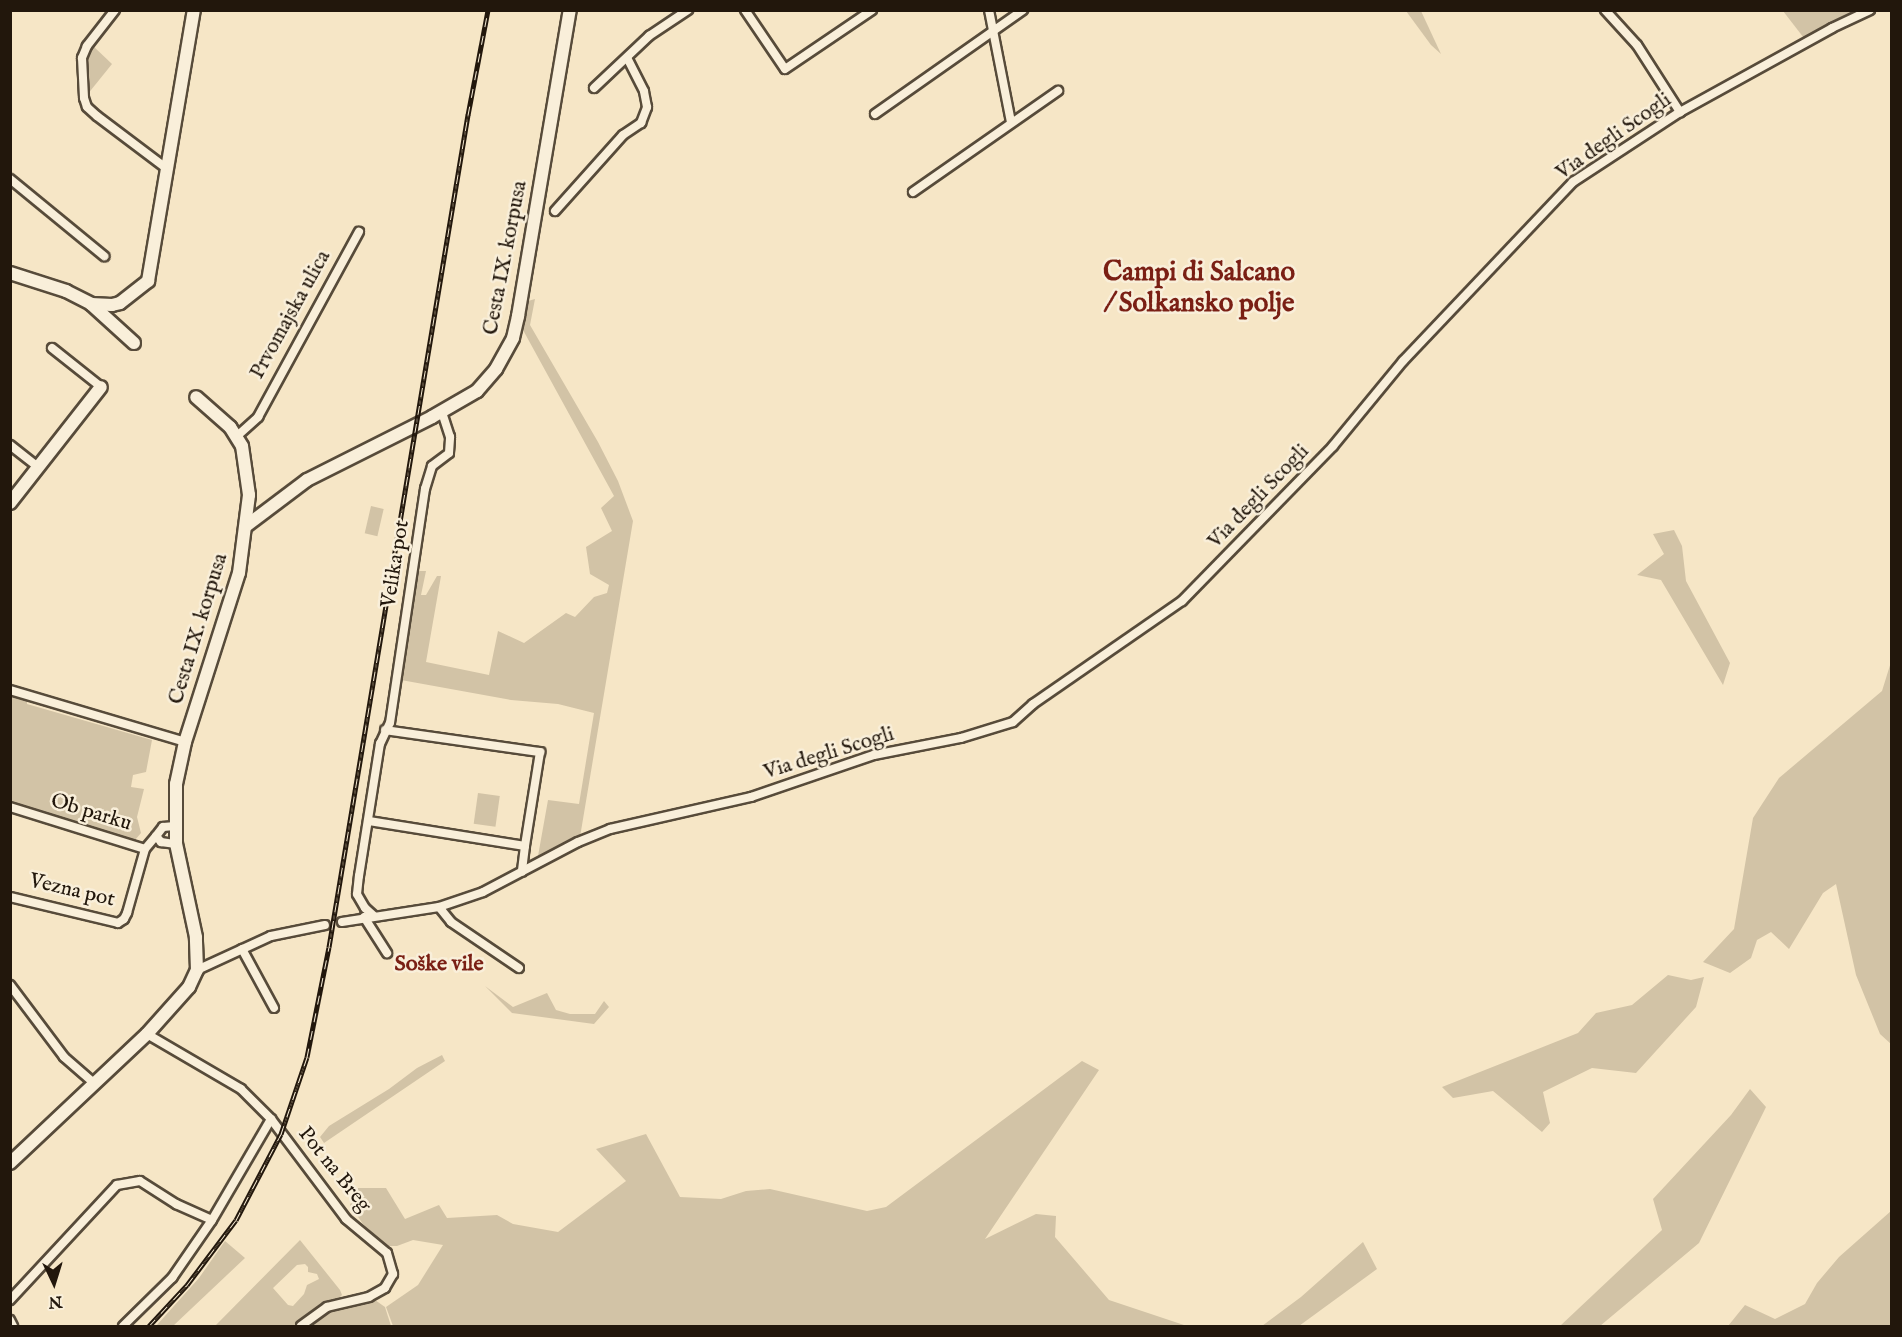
<!DOCTYPE html>
<html>
<head>
<meta charset="utf-8">
<style>
	body { margin:0 }
	#map { position:relative; width:1902px; height:1337px; overflow:hidden; background:#f6e6c6; font-family:"IM FELL English",serif }
	div>[style] { position:absolute }
	[style*='--x'] { left:calc(var(--x)*1px); top:calc(var(--y)*1px); width:calc(var(--w)*1px); rotate:calc(var(--a)*1deg) }
	.green>* { inset:0; background:#d2c3a6; transform-origin:0 0 }
	.roads { filter:drop-shadow(2px 0 #574b3a) drop-shadow(-2px 0 #574b3a) drop-shadow(0 2px #574b3a) drop-shadow(0 -2px #574b3a) }
	.street>* { height:8px; margin:-4px; padding:0 4px; transform-origin:4px; border-radius:4px; background:#f9efda }
	.secondary>* { height:12px; margin:-6px; padding:0 6px; transform-origin:6px; border-radius:6px; background:#f9efda }
	.rail>* { height:5px; margin-top:-2.5px; transform-origin:0; background:repeating-linear-gradient(90deg,#f9efda 0 9px,#22170c 0 18px); box-sizing:border-box; border-block:2px solid #22170c }
	span { translate:-50% -50%; white-space:nowrap; text-align:center; line-height:1.15; -webkit-text-stroke:5px #f9efda; paint-order:stroke }
	.street-label { font-size:21px; color:#22170c }
	.neighbourhood-label { font-size:22px; color:#7a1f14; font-weight:700 }
	.district-label { font-size:27px; color:#7a1f14; font-weight:700 }
	.frame { position:absolute; inset:0; border:12px solid #22170c; pointer-events:none }
	.north { position:absolute; left:24px; top:1253px; width:60px; height:60px; -webkit-text-stroke:4px #f9efda; paint-order:stroke; rotate:176deg; font-size:16px; font-weight:700; line-height:24px; text-align:center; color:#22170c }
	.north::after { content:''; display:block; margin:auto; width:21px; height:27px; background:#22170c; clip-path:polygon(50% 0,100% 100%,50% 72%,0 100%) }
</style>
</head>
<body>
<div id="map">
	<div class="green">
		<div style="clip-path:polygon(1406px 11px,1421px 11px,1441px 54px,1431px 45px)"></div>
		<div style="clip-path:polygon(1783px 11px,1870px 11px,1807px 42px)"></div>
		<div style="clip-path:polygon(92px 45px,112px 64px,87px 95px,85px 64px)"></div>
		<div style="clip-path:polygon(535px 299px,530px 325px,598px 442px,618px 481px,633px 521px,580px 837px,538px 856px,548px 800px,579px 804px,594px 713px,558px 704px,511px 700px,401px 680px,418px 571px,426px 571px,421px 595px,426px 595px,437px 576px,441px 576px,426px 662px,489px 675px,498px 631px,524px 643px,566px 613px,575px 617px,594px 597px,607px 593px,609px 585px,590px 574px,586px 547px,612px 531px,601px 508px,614px 496px,523px 330px,528px 301px)"></div>
		<div style="left:371px;top:506px;width:13px;height:28px;rotate:13deg"></div>
		<div style="clip-path:polygon(1674px 530px,1682px 546px,1686px 581px,1730px 663px,1723px 685px,1661px 580px,1637px 575px,1664px 554px,1653px 534px)"></div>
		<div style="clip-path:polygon(1891px 662px,1891px 1044px,1880px 1034px,1856px 975px,1836px 884px,1823px 893px,1789px 949px,1771px 932px,1757px 940px,1751px 958px,1730px 973px,1703px 962px,1734px 929px,1753px 818px,1779px 778px,1882px 691px)"></div>
		<div style="clip-path:polygon(10px 694px,27px 698px,27px 704px,152px 740px,146px 772px,133px 775px,131px 787px,144px 789px,137px 817px,141px 833px,135px 840px,11px 803px)"></div>
		<div style="left:478px;top:793px;width:22px;height:31px;rotate:8deg"></div>
		<div style="clip-path:polygon(1668px 975px,1691px 980px,1704px 977px,1696px 1007px,1636px 1073px,1592px 1068px,1543px 1092px,1550px 1123px,1542px 1132px,1493px 1091px,1453px 1098px,1442px 1087px,1578px 1033px,1596px 1013px,1632px 1005px)"></div>
		<div style="clip-path:polygon(485px 986px,513px 1007px,547px 993px,556px 1010px,570px 1014px,595px 1014px,604px 1001px,609px 1007px,594px 1024px,512px 1013px)"></div>
		<div style="clip-path:polygon(442px 1055px,445px 1061px,324px 1143px,320px 1137px,329px 1126px,389px 1089px,417px 1068px)"></div>
		<div style="clip-path:polygon(1082px 1061px,1099px 1070px,985px 1239px,1036px 1214px,1056px 1216px,1055px 1237px,1109px 1300px,1187px 1326px,393px 1326px,386px 1307px,418px 1285px,443px 1245px,413px 1240px,397px 1246px,387px 1246px,363px 1224px,350px 1205px,358px 1188px,386px 1188px,405px 1219px,439px 1205px,447px 1218px,497px 1215px,513px 1224px,558px 1232px,626px 1181px,596px 1149px,646px 1134px,680px 1197px,721px 1199px,746px 1191px,770px 1189px,867px 1211px,886px 1207px)"></div>
		<div style="clip-path:polygon(1750px 1089px,1766px 1107px,1699px 1243px,1600px 1326px,1560px 1326px,1662px 1230px,1653px 1199px,1731px 1115px)"></div>
		<div style="clip-path:polygon(1891px 1211px,1891px 1326px,1728px 1326px,1745px 1305px,1775px 1319px,1805px 1304px,1817px 1283px,1839px 1257px)"></div>
		<div style="clip-path:polygon(evenodd,300px 1240px,340px 1290px,342px 1295px,339px 1298px,314px 1310px,294px 1326px,215px 1326px,300px 1240px,305px 1264px,308px 1267px,308px 1272px,317px 1274px,319px 1279px,307px 1285px,304px 1294px,293px 1306px,288px 1305px,273px 1288px,297px 1265px,305px 1264px)"></div>
		<div style="clip-path:polygon(225px 1241px,245px 1258px,173px 1326px,156px 1326px,199px 1278px)"></div>
		<div style="clip-path:polygon(1363px 1242px,1377px 1269px,1299px 1326px,1262px 1326px,1301px 1297px)"></div>
		<div style="clip-path:polygon(375px 1300px,385px 1307px,391px 1326px,307px 1326px,336px 1307px)"></div>
	</div>
	<div class="roads">
		<div class="street">
			<div style="--x:115;--y:10;--w:46;--a:127.9"></div>
			<div style="--x:87;--y:46;--w:13;--a:113"></div>
			<div style="--x:82;--y:58;--w:40;--a:87.1"></div>
			<div style="--x:84;--y:98;--w:9;--a:72"></div>
			<div style="--x:87;--y:107;--w:13;--a:42"></div>
			<div style="--x:97;--y:116;--w:86;--a:37"></div>
			<div style="--x:745;--y:10;--w:71;--a:55.9"></div>
			<div style="--x:785;--y:69;--w:105;--a:-34.1"></div>
			<div style="--x:989;--y:10;--w:114;--a:78.9"></div>
			<div style="--x:1605;--y:10;--w:47;--a:47.6"></div>
			<div style="--x:1637;--y:45;--w:80;--a:57.3"></div>
			<div style="--x:594;--y:88;--w:76;--a:-43.4"></div>
			<div style="--x:649;--y:36;--w:47;--a:-33.7"></div>
			<div style="--x:875;--y:114;--w:181;--a:-35.1"></div>
			<div style="--x:10;--y:179;--w:122;--a:39.3"></div>
			<div style="--x:913;--y:192;--w:177;--a:-34.9"></div>
			<div style="--x:555;--y:211;--w:102;--a:-48.2"></div>
			<div style="--x:623;--y:135;--w:22;--a:-34"></div>
			<div style="--x:641;--y:123;--w:17;--a:-69"></div>
			<div style="--x:647;--y:107;--w:16;--a:-101"></div>
			<div style="--x:644;--y:91;--w:37;--a:-117"></div>
			<div style="--x:52;--y:348;--w:63;--a:38.5"></div>
			<div style="--x:236;--y:437;--w:30;--a:-42"></div>
			<div style="--x:258;--y:417;--w:211;--a:-61.4"></div>
			<div style="--x:10;--y:445;--w:37;--a:38"></div>
			<div style="--x:10;--y:690;--w:183;--a:16.5"></div>
			<div style="--x:385;--y:730;--w:157;--a:8.1"></div>
			<div style="--x:540;--y:752;--w:95;--a:99.1"></div>
			<div style="--x:10;--y:807;--w:141;--a:17.3"></div>
			<div style="--x:369;--y:821;--w:158;--a:9.1"></div>
			<div style="--x:525;--y:846;--w:26;--a:97"></div>
			<div style="--x:175;--y:826;--w:12;--a:175"></div>
			<div style="--x:163;--y:827;--w:11;--a:128"></div>
			<div style="--x:156;--y:836;--w:8;--a:50"></div>
			<div style="--x:161;--y:842;--w:15;--a:8"></div>
			<div style="--x:10;--y:897;--w:111;--a:13.5"></div>
			<div style="--x:118;--y:923;--w:7;--a:-34"></div>
			<div style="--x:124;--y:919;--w:7;--a:-63"></div>
			<div style="--x:127;--y:913;--w:66;--a:-74.3"></div>
			<div style="--x:145;--y:849;--w:17;--a:-50"></div>
			<div style="--x:439;--y:907;--w:19;--a:51"></div>
			<div style="--x:451;--y:922;--w:82;--a:34.1"></div>
			<div style="--x:374;--y:916;--w:12;--a:-138"></div>
			<div style="--x:365;--y:908;--w:16;--a:-120"></div>
			<div style="--x:357;--y:894;--w:18;--a:-84"></div>
			<div style="--x:359;--y:876;--w:134;--a:-81"></div>
			<div style="--x:380;--y:744;--w:23;--a:-65"></div>
			<div style="--x:390;--y:723;--w:237;--a:-81.5"></div>
			<div style="--x:425;--y:489;--w:24;--a:-73"></div>
			<div style="--x:432;--y:466;--w:21;--a:-37"></div>
			<div style="--x:449;--y:453;--w:16;--a:-86"></div>
			<div style="--x:450;--y:437;--w:26;--a:-108"></div>
			<div style="--x:364;--y:917;--w:43;--a:57.4"></div>
			<div style="--x:342;--y:922;--w:98;--a:-8.8"></div>
			<div style="--x:439;--y:907;--w:46;--a:-18.8"></div>
			<div style="--x:483;--y:892;--w:107;--a:-27.8"></div>
			<div style="--x:578;--y:842;--w:35;--a:-22"></div>
			<div style="--x:610;--y:829;--w:145;--a:-12.8"></div>
			<div style="--x:751;--y:797;--w:130;--a:-18.9"></div>
			<div style="--x:874;--y:755;--w:89;--a:-11.1"></div>
			<div style="--x:961;--y:738;--w:54;--a:-17.1"></div>
			<div style="--x:1013;--y:722;--w:27;--a:-42"></div>
			<div style="--x:1033;--y:704;--w:181;--a:-34.7"></div>
			<div style="--x:1182;--y:601;--w:216;--a:-45.7"></div>
			<div style="--x:1333;--y:446;--w:110;--a:-50.5"></div>
			<div style="--x:1403;--y:361;--w:247;--a:-46.5"></div>
			<div style="--x:1573;--y:182;--w:128;--a:-33.2"></div>
			<div style="--x:1680;--y:112;--w:174;--a:-28.9"></div>
			<div style="--x:1832;--y:28;--w:42;--a:-25.3"></div>
			<div style="--x:242;--y:949;--w:67;--a:61.5"></div>
			<div style="--x:197;--y:970;--w:81;--a:-24.7"></div>
			<div style="--x:271;--y:936;--w:55;--a:-11.5"></div>
			<div style="--x:10;--y:985;--w:90;--a:53.1"></div>
			<div style="--x:64;--y:1057;--w:40;--a:41"></div>
			<div style="--x:147;--y:1034;--w:109;--a:30.3"></div>
			<div style="--x:241;--y:1089;--w:42;--a:45"></div>
			<div style="--x:271;--y:1119;--w:125;--a:53.1"></div>
			<div style="--x:346;--y:1219;--w:53;--a:39.7"></div>
			<div style="--x:387;--y:1253;--w:22;--a:74"></div>
			<div style="--x:393;--y:1274;--w:16;--a:120"></div>
			<div style="--x:385;--y:1288;--w:18;--a:151"></div>
			<div style="--x:369;--y:1297;--w:43;--a:166.6"></div>
			<div style="--x:327;--y:1307;--w:32;--a:144"></div>
			<div style="--x:10;--y:1300;--w:157;--a:-47.1"></div>
			<div style="--x:117;--y:1185;--w:23;--a:-10"></div>
			<div style="--x:140;--y:1181;--w:43;--a:32.6"></div>
			<div style="--x:176;--y:1204;--w:39;--a:24"></div>
			<div style="--x:10;--y:1320;--w:7;--a:63"></div>
			<div style="--x:123;--y:1326;--w:69;--a:-44.4"></div>
			<div style="--x:172;--y:1278;--w:70;--a:-55.4"></div>
			<div style="--x:212;--y:1220;--w:117;--a:-59.7"></div>
		</div>
		<div class="secondary">
			<div style="--x:10;--y:273;--w:59;--a:17.8"></div>
			<div style="--x:66;--y:291;--w:28;--a:27"></div>
			<div style="--x:91;--y:304;--w:58;--a:42.2"></div>
			<div style="--x:91;--y:304;--w:21;--a:3"></div>
			<div style="--x:112;--y:305;--w:8;--a:-14"></div>
			<div style="--x:120;--y:303;--w:36;--a:-38"></div>
			<div style="--x:148;--y:281;--w:275;--a:-80.4"></div>
			<div style="--x:10;--y:503;--w:147;--a:-51.9"></div>
			<div style="--x:246;--y:526;--w:76;--a:-37"></div>
			<div style="--x:307;--y:480;--w:140;--a:-26.7"></div>
			<div style="--x:432;--y:417;--w:52;--a:-30"></div>
			<div style="--x:477;--y:391;--w:29;--a:-49"></div>
			<div style="--x:496;--y:369;--w:35;--a:-61"></div>
			<div style="--x:513;--y:338;--w:23;--a:-77"></div>
			<div style="--x:518;--y:316;--w:310;--a:-80.4"></div>
			<div style="--x:10;--y:1163;--w:188;--a:-43.3"></div>
			<div style="--x:147;--y:1034;--w:63;--a:-48.2"></div>
			<div style="--x:189;--y:987;--w:19;--a:-65"></div>
			<div style="--x:197;--y:970;--w:33;--a:-92"></div>
			<div style="--x:196;--y:937;--w:95;--a:-102.1"></div>
			<div style="--x:176;--y:844;--w:60;--a:-90"></div>
			<div style="--x:176;--y:784;--w:43;--a:-77.9"></div>
			<div style="--x:185;--y:742;--w:177;--a:-72.3"></div>
			<div style="--x:239;--y:573;--w:79;--a:-82.7"></div>
			<div style="--x:249;--y:495;--w:49;--a:-98.1"></div>
			<div style="--x:242;--y:446;--w:22;--a:-122"></div>
			<div style="--x:230;--y:427;--w:45;--a:-138.6"></div>
		</div>
	</div>
	<div class="rail">
		<div style="--x:149;--y:1326;--w:56;--a:-47.2"></div>
		<div style="--x:187;--y:1285;--w:81;--a:-53"></div>
		<div style="--x:236;--y:1220;--w:97;--a:-62.4"></div>
		<div style="--x:281;--y:1134;--w:81;--a:-71.3"></div>
		<div style="--x:307;--y:1057;--w:112;--a:-78.7"></div>
		<div style="--x:329;--y:947;--w:844;--a:-80.52"></div>
		<div style="--x:468;--y:115;--w:107;--a:-79.2"></div>
	</div>
	<div class="street-label">
		<span style="left:1614px;top:137px;rotate:-35deg">Via degli Scogli</span>
		<span style="left:506px;top:258px;rotate:-79deg">Cesta IX. korpusa</span>
		<span style="left:291px;top:315px;rotate:-61deg">Prvomajska ulica</span>
		<span style="left:1259px;top:497px;rotate:-46deg">Via degli Scogli</span>
		<span style="left:396px;top:564px;rotate:-81deg">Velika pot</span>
		<span style="left:199px;top:629px;rotate:-73deg">Cesta IX. korpusa</span>
		<span style="left:829px;top:754px;rotate:-17deg">Via degli Scogli</span>
		<span style="left:91px;top:813px;rotate:17deg">Ob parku</span>
		<span style="left:72px;top:891px;rotate:13deg">Vezna pot</span>
		<span style="left:334px;top:1170px;rotate:51deg">Pot na Breg</span>
	</div>
	<div class="neighbourhood-label">
		<span style="left:439px;top:965px">Soške vile</span>
	</div>
	<div class="district-label">
		<span style="left:1199px;top:289px">Campi di Salcano<br>/ Solkansko polje</span>
	</div>
	<div class="frame"></div>
	<div class="north">N</div>
</div>
</body>
</html>
